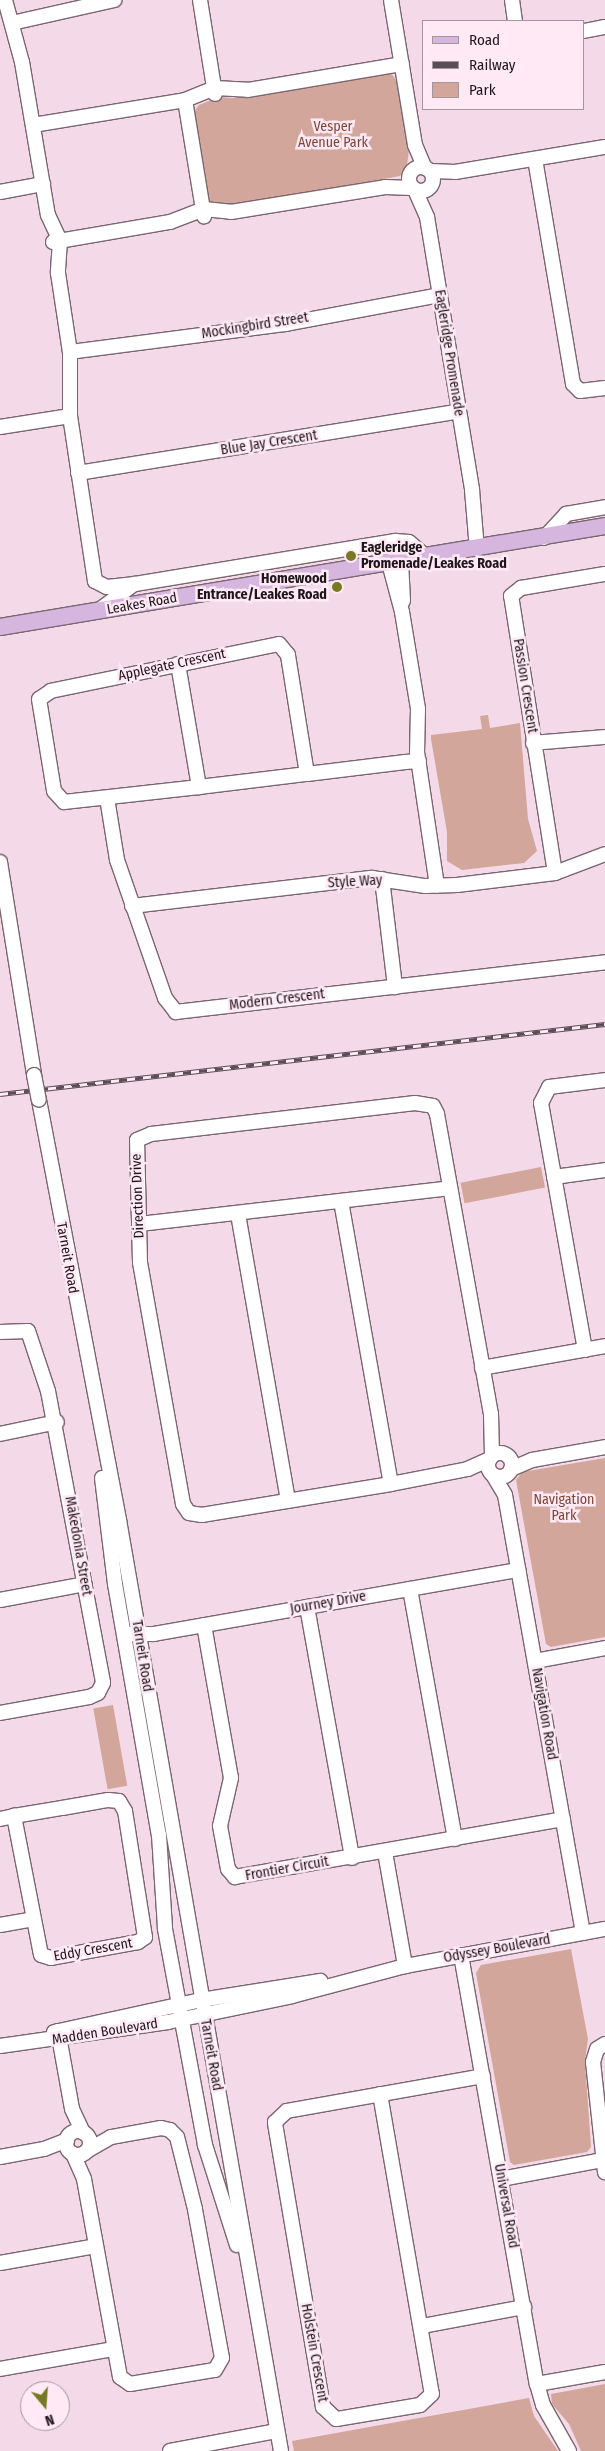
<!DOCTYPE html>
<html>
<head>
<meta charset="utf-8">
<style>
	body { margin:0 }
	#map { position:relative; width:605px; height:2451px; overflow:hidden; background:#f4dae8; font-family:"Fira Sans Condensed",sans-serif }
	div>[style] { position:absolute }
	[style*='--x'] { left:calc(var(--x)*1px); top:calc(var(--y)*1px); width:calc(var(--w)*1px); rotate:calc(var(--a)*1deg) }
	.green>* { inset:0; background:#d2a69a; transform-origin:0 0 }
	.roads { filter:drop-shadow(1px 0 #7b6571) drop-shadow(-1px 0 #7b6571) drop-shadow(0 1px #7b6571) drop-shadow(0 -1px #7b6571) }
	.minor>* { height:14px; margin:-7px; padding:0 7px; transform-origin:7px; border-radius:7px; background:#fff }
	.minor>.ring { margin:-7px; padding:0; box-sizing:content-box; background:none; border:14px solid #fff; border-radius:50% }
	.major>* { height:16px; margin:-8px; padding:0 8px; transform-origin:8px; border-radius:8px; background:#d6b6df }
	.rail>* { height:4.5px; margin-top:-2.25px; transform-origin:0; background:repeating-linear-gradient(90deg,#fee9f4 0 8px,#5b4d54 0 16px); box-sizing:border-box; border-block:1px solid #5b4d54 }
	.bridges { filter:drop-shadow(1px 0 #7b6571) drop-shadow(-1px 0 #7b6571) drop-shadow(0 1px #7b6571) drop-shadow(0 -1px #7b6571) }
	.minor-bridge>* { height:14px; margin:-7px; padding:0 7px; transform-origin:7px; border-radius:7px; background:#fff }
	.dots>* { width:14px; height:14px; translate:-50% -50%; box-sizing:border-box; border:2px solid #fee9f4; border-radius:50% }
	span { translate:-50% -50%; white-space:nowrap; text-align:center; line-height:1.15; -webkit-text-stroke:5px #fee9f4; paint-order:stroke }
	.park-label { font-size:14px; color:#814536 }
	.street-label { font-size:14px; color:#1f161b }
	.poi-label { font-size:14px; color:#1f161b; font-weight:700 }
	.left { translate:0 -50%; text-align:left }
	.right { translate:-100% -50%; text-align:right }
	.legend { position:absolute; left:422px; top:20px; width:162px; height:90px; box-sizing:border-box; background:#fee9f4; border:1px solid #a5959d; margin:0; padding:6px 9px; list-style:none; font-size:15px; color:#1f161b }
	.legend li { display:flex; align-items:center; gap:10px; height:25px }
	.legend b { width:25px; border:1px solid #a5959d }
	.north { position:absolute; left:20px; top:2381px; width:50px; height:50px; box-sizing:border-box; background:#fee9f4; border:1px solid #a5959d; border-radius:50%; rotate:162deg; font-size:14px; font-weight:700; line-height:20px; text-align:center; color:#1f161b }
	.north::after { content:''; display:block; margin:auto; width:18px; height:22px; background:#777a22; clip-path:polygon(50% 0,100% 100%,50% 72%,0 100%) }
</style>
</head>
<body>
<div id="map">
	<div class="green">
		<div style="clip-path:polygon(391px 73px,398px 83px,409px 150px,407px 165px,400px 176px,221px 209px,209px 204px,193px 113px,199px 105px,219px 97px,233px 98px)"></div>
		<div style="clip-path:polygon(488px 715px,490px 728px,520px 723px,528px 819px,537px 851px,524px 863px,462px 870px,447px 861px,447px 832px,431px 739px,431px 735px,482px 729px,480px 716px)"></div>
		<div style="left:541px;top:1167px;width:21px;height:82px;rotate:79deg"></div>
		<div style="clip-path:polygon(605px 1458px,605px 1637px,551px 1647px,546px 1644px,516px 1480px,522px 1472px)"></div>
		<div style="left:113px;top:1705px;width:82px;height:20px;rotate:80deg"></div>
		<div style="clip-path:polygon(571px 1949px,588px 2039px,585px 2061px,591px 2147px,587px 2152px,514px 2165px,510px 2162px,476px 1973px,481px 1965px)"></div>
		<div style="clip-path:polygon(605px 2384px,605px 2451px,581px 2451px,569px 2424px,552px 2404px,551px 2394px)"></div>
		<div style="clip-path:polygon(529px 2398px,534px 2416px,558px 2451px,294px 2451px,292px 2441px)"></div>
	</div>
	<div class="roads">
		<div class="minor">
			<div style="--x:5;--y:0;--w:64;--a:74.7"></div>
			<div style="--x:22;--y:62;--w:155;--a:80.4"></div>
			<div style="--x:48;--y:215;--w:29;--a:65"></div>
			<div style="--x:60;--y:241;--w:32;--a:94"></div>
			<div style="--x:58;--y:273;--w:80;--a:81.4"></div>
			<div style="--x:70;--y:352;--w:64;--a:90"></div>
			<div style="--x:70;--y:416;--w:167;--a:81.4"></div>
			<div style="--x:95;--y:581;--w:13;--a:27"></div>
			<div style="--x:107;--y:587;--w:28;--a:-6"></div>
			<div style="--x:135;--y:584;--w:264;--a:-9.4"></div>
			<div style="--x:395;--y:541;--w:14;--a:4"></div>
			<div style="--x:409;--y:542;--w:23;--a:41"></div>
			<div style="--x:200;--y:0;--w:95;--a:80.9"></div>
			<div style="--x:391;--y:0;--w:147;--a:80.6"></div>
			<div style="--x:415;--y:145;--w:25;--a:67"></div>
			<div style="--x:512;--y:0;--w:21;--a:82"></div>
			<div style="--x:12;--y:23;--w:105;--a:-12.7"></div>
			<div style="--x:584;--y:31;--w:21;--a:-11"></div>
			<div style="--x:185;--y:100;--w:118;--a:80.7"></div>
			<div style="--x:33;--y:125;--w:154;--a:-9.3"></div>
			<div style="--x:185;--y:100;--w:32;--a:-22"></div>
			<div style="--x:215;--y:88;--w:33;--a:3"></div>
			<div style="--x:248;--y:90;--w:156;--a:-9.6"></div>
			<div style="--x:535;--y:159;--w:228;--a:80.4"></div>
			<div style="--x:573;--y:384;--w:10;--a:45"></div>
			<div style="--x:580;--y:391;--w:25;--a:-7"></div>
			<div class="ring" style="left:409px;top:167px;width:10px;height:10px"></div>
			<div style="--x:430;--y:171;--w:25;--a:2"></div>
			<div style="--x:455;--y:172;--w:152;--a:-9.5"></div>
			<div style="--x:415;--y:190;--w:30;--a:66"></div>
			<div style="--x:427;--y:217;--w:277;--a:80.6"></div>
			<div style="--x:472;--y:490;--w:59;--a:85.2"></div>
			<div style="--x:0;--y:192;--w:44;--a:-10.5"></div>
			<div style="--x:53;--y:242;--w:119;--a:-9.7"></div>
			<div style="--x:170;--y:222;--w:36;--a:-21"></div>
			<div style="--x:204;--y:209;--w:27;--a:6"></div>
			<div style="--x:231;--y:212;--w:156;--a:-9.2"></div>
			<div style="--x:385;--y:187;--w:27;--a:2"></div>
			<div style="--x:70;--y:352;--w:217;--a:-7.4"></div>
			<div style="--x:285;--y:324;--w:158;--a:-10.6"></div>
			<div style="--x:0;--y:427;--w:71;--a:-8.9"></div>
			<div style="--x:78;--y:473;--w:386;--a:-9.2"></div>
			<div style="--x:544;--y:538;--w:33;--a:-47"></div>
			<div style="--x:566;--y:514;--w:40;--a:-10"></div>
			<div style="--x:401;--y:561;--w:40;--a:87.1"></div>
			<div style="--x:389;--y:563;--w:51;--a:75.1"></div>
			<div style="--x:402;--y:612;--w:98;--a:80.6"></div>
			<div style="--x:418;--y:709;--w:43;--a:91.3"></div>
			<div style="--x:417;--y:752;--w:135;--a:81.5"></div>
			<div style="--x:99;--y:610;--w:44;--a:-36.6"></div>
			<div style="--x:178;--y:664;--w:125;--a:80.3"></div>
			<div style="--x:533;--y:743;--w:72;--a:-4.8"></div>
			<div style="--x:307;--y:774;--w:121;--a:-99.1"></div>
			<div style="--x:288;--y:655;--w:14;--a:-129"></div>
			<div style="--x:279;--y:644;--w:233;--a:168.4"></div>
			<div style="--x:51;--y:691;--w:14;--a:146"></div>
			<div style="--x:39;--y:699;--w:93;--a:80.7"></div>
			<div style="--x:54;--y:791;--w:15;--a:48"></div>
			<div style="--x:64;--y:802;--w:136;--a:-6.3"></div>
			<div style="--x:199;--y:787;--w:109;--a:-6.9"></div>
			<div style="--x:307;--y:774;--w:99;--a:-7"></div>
			<div style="--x:405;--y:762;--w:14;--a:-4"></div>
			<div style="--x:107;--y:798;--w:63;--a:80.8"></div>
			<div style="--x:117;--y:860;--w:146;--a:70.8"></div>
			<div style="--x:165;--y:998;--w:18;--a:52"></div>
			<div style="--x:176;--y:1012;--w:432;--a:-6.6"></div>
			<div style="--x:0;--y:862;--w:216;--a:80.9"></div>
			<div style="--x:555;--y:873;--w:280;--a:-99"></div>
			<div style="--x:511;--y:596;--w:13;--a:-39"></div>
			<div style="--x:521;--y:588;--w:85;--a:-9.5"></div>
			<div style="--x:382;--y:879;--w:109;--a:83.1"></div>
			<div style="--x:132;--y:906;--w:242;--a:-6.7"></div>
			<div style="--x:372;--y:878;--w:54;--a:8.6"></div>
			<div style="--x:425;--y:886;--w:32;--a:-2"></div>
			<div style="--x:457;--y:885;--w:99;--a:-7"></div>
			<div style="--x:555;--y:873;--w:53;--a:-20.8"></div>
			<div style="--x:39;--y:1100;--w:428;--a:79.2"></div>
			<div style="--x:119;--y:1520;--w:945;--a:80.13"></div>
			<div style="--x:554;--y:1177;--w:51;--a:-7.8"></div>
			<div style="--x:341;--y:1201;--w:287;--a:80"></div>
			<div style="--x:238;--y:1214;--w:291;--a:80.1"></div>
			<div style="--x:140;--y:1224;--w:312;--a:-6.6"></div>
			<div style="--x:0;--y:1332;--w:28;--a:-2"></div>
			<div style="--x:28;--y:1331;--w:63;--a:71.6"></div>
			<div style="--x:48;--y:1391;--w:297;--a:79.3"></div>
			<div style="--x:103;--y:1683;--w:11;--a:117"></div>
			<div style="--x:98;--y:1693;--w:10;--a:156"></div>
			<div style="--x:89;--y:1697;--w:90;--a:169.8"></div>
			<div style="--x:585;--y:1350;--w:251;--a:-100.1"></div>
			<div style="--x:541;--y:1103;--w:18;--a:-63"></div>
			<div style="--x:549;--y:1087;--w:56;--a:-7.1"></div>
			<div style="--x:482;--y:1368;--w:125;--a:-10.1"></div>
			<div style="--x:0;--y:1434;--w:58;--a:-11.9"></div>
			<div class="ring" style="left:488px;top:1453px;width:10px;height:10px"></div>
			<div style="--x:490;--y:1459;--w:24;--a:156"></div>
			<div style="--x:468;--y:1469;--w:78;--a:169"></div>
			<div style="--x:391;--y:1484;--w:192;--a:170.7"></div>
			<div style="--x:202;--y:1515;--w:13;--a:-171"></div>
			<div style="--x:189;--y:1513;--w:11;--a:-124"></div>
			<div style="--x:183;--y:1504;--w:246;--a:-100.1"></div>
			<div style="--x:140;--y:1262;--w:122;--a:-91.4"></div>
			<div style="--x:137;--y:1140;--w:15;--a:-23"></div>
			<div style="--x:151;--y:1134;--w:266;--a:-6.7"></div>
			<div style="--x:415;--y:1103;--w:18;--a:9"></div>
			<div style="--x:433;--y:1106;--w:9;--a:63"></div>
			<div style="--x:437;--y:1114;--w:305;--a:79.8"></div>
			<div style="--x:491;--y:1414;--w:42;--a:88.6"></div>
			<div style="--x:511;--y:1469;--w:23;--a:-23"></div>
			<div style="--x:532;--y:1460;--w:74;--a:-10.1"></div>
			<div style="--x:493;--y:1475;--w:23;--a:59"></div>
			<div style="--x:505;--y:1495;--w:445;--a:79.9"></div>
			<div style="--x:102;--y:1478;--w:107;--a:83"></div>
			<div style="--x:115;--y:1584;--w:255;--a:80.1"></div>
			<div style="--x:159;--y:1835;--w:94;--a:86.3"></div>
			<div style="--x:165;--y:1929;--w:220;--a:79.5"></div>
			<div style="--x:205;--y:2145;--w:105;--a:72.3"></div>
			<div style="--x:410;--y:1589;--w:254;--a:79.8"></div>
			<div style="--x:0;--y:1600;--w:86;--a:-10.7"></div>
			<div style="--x:307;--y:1607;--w:255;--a:79.8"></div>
			<div style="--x:204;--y:1625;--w:155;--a:80"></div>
			<div style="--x:231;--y:1778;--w:49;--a:102.9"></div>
			<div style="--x:220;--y:1826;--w:44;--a:79.5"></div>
			<div style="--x:228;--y:1869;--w:11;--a:49"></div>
			<div style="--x:235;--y:1877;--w:333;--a:-10"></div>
			<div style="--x:130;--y:1634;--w:24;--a:0"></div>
			<div style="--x:154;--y:1634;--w:370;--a:-10"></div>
			<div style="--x:535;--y:1661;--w:71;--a:-10.5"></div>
			<div style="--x:0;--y:1819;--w:14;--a:-12"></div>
			<div style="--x:14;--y:1816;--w:49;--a:-9.5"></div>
			<div style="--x:62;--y:1808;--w:47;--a:-9.9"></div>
			<div style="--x:108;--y:1800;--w:11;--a:5"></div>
			<div style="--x:119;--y:1801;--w:12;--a:59"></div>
			<div style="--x:125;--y:1811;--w:128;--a:81"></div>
			<div style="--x:145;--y:1937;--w:9;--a:144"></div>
			<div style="--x:138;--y:1942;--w:88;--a:169.6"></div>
			<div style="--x:51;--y:1958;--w:10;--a:-163"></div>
			<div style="--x:41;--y:1955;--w:142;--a:-101"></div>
			<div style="--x:385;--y:1852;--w:116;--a:80"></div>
			<div style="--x:0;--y:1925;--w:34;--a:-10"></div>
			<div style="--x:461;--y:1955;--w:436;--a:80"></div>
			<div style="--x:537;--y:2384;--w:22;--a:74"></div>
			<div style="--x:543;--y:2405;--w:53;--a:60.5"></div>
			<div style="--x:58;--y:2031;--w:79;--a:79.8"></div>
			<div style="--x:72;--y:2109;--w:26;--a:65"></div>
			<div style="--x:54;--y:2032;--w:150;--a:-12.3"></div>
			<div style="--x:201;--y:2000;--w:121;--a:-9.1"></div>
			<div style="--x:605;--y:2044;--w:9;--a:148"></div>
			<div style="--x:597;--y:2049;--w:14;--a:107"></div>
			<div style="--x:593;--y:2062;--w:111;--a:83.8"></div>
			<div style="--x:0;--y:2046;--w:170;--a:-8.1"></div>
			<div style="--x:168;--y:2022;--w:127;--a:-11.8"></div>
			<div style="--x:292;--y:1996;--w:117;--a:-14.9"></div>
			<div style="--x:405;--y:1966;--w:203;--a:-10.5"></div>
			<div style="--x:380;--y:2094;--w:304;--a:80.2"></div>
			<div style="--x:432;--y:2394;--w:16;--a:137"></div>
			<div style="--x:420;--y:2405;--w:85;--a:170.5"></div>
			<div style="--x:336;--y:2419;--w:18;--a:-137"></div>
			<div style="--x:323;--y:2407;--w:289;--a:-99.6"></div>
			<div style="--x:275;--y:2122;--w:16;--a:-43"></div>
			<div style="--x:287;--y:2111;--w:199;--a:-10.1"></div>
			<div class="ring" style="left:66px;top:2131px;width:10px;height:10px"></div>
			<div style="--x:73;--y:2154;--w:27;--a:66"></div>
			<div style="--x:84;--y:2179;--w:201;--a:79.7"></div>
			<div style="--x:120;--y:2377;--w:12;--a:35"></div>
			<div style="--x:130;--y:2384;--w:86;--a:-9.4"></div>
			<div style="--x:215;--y:2370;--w:14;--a:-60"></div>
			<div style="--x:222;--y:2358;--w:151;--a:-100.3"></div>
			<div style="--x:195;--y:2209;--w:74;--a:-104"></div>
			<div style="--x:177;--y:2137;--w:10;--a:-135"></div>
			<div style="--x:170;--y:2130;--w:9;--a:-167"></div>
			<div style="--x:161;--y:2128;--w:51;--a:169.8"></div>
			<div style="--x:111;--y:2137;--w:28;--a:150"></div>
			<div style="--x:0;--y:2157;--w:45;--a:-10.3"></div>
			<div style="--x:44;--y:2149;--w:25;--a:-21"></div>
			<div style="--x:501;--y:2179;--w:104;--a:-10.6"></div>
			<div style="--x:0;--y:2263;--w:97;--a:-10"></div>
			<div style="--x:422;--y:2326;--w:104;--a:-10.6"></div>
			<div style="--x:0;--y:2369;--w:116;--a:-10"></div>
			<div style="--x:537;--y:2384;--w:69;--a:-10"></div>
			<div style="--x:170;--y:2451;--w:109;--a:-10.6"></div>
		</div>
		<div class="major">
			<div style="--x:0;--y:627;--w:613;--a:-9.48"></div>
		</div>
	</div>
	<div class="rail">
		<div style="--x:0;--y:1094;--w:609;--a:-6.6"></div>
	</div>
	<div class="bridges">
		<div class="minor-bridge">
			<div style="--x:34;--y:1075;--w:25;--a:79"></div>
		</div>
	</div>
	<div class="dots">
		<div style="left:351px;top:556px;background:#777a22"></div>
		<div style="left:337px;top:587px;background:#777a22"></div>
	</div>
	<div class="park-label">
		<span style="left:333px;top:135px">Vesper<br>Avenue Park</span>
		<span style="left:564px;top:1508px">Navigation<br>Park</span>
	</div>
	<div class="street-label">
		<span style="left:255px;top:326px;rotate:-9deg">Mockingbird Street</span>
		<span style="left:449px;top:353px;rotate:81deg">Eagleridge Promenade</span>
		<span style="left:269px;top:443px;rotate:-9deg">Blue Jay Crescent</span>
		<span style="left:142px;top:604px;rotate:-10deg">Leakes Road</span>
		<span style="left:172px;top:665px;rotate:-12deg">Applegate Crescent</span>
		<span style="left:525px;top:686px;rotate:81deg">Passion Crescent</span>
		<span style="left:355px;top:882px;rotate:-3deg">Style Way</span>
		<span style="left:277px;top:1000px;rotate:-7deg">Modern Crescent</span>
		<span style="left:138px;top:1196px;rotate:-92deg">Direction Drive</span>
		<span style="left:67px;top:1258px;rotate:80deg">Tarneit Road</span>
		<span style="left:78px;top:1546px;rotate:80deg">Makedonia Street</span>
		<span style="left:328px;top:1603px;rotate:-10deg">Journey Drive</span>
		<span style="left:142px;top:1656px;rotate:81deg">Tarneit Road</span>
		<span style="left:544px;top:1714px;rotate:80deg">Navigation Road</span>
		<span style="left:287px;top:1869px;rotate:-10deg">Frontier Circuit</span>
		<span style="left:497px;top:1949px;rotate:-10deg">Odyssey Boulevard</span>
		<span style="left:93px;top:1950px;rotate:-10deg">Eddy Crescent</span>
		<span style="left:105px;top:2032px;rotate:-9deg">Madden Boulevard</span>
		<span style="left:211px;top:2055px;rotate:80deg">Tarneit Road</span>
		<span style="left:506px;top:2206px;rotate:80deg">Universal Road</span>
		<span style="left:314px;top:2353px;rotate:80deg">Holstein Crescent</span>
	</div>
	<div class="poi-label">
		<span class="left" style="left:361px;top:556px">Eagleridge<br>Promenade/Leakes Road</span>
		<span class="right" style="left:327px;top:587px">Homewood<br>Entrance/Leakes Road</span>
	</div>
	<ul class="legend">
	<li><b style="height:6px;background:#d6b6df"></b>Road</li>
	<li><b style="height:6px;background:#5b4d54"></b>Railway</li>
	<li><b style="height:14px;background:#d2a69a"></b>Park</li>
	</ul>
	<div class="north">N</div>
</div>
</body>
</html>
